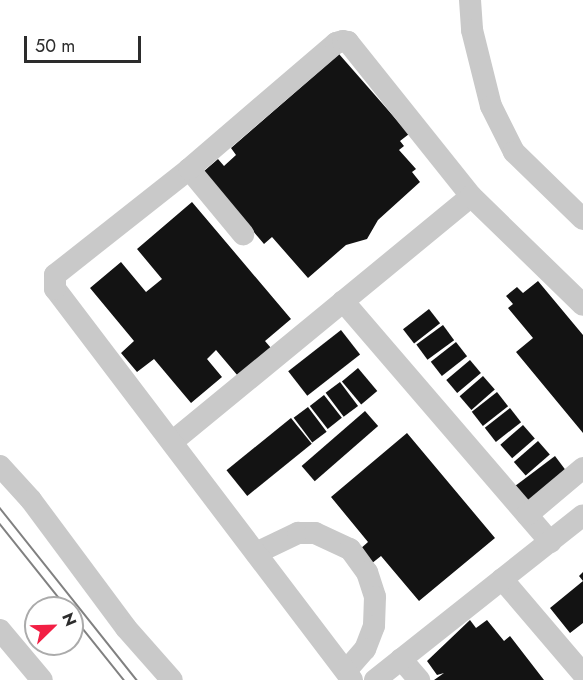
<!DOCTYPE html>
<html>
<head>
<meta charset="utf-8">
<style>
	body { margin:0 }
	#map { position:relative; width:583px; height:680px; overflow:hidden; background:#fff; font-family:Jost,sans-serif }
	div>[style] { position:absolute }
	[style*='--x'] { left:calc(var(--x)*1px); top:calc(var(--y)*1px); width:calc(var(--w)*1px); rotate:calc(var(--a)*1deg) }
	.building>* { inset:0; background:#131313; transform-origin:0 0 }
	.minor>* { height:22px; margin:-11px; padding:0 11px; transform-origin:11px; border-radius:11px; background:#c9c9c9 }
	.tram>* { height:1.5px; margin:-0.75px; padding:0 0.75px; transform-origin:0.75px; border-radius:0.75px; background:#818181 }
	span { translate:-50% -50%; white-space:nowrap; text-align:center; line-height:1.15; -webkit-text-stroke:6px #fff; paint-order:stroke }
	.north { position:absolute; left:24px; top:596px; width:60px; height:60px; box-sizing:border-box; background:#fff; border:2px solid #ababab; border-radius:50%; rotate:67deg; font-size:16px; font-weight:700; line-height:24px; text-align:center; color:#2c2c2c }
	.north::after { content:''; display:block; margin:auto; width:21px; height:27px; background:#f21f44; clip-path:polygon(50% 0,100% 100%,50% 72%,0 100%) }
	.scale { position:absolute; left:24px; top:36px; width:117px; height:27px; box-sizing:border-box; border:3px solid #2c2c2c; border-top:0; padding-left:8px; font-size:18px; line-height:21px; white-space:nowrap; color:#2c2c2c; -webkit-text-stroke:4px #fff; paint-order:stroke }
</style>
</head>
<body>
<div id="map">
	<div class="building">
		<div style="clip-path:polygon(339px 54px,409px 134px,400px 141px,404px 146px,399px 150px,416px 169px,412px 172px,420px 182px,378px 220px,367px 239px,346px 245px,308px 278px,272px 237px,264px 244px,203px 172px,218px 159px,224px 166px,236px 155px,231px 148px)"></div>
		<div style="clip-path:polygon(192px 202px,291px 319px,265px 341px,271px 348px,238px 376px,216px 350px,207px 359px,222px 377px,191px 403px,154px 359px,137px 372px,121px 353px,134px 341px,90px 288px,121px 262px,146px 292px,162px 279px,137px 249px)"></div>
		<div style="clip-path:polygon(538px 281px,583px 335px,583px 433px,516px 352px,533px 338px,508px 308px,513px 304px,506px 296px,517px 287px,523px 293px)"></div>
		<div style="left:429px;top:309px;width:18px;height:33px;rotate:52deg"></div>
		<div style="left:443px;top:325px;width:19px;height:33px;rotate:54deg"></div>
		<div style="left:341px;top:330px;width:31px;height:67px;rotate:52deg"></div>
		<div style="left:456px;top:342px;width:18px;height:32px;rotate:52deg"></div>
		<div style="left:470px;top:360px;width:17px;height:31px;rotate:50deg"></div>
		<div style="left:358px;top:368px;width:30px;height:21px;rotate:50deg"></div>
		<div style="left:483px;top:376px;width:18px;height:31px;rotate:49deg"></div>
		<div style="left:340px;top:382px;width:30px;height:18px;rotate:53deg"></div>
		<div style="left:497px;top:392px;width:18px;height:32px;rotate:52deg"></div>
		<div style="left:324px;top:395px;width:29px;height:18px;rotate:52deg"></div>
		<div style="left:308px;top:407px;width:31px;height:18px;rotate:53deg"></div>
		<div style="left:510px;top:408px;width:18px;height:32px;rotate:52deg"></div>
		<div style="left:365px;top:411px;width:20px;height:84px;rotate:49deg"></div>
		<div style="left:291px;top:418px;width:33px;height:83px;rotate:51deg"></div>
		<div style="left:523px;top:425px;width:18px;height:30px;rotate:49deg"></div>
		<div style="clip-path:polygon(407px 433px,495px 538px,419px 601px,381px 556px,371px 564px,359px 550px,368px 542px,331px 497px)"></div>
		<div style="left:538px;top:441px;width:18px;height:32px;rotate:49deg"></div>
		<div style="left:555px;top:456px;width:20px;height:50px;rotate:53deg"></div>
		<div style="clip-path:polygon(583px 572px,583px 623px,570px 633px,550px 608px,583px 581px,579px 576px)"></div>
		<div style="clip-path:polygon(470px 620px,476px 628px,487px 620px,504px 641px,510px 636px,544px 680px,434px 680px,444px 673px,437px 675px,427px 661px)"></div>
	</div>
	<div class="minor">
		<div style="--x:470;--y:0;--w:30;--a:86"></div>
		<div style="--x:472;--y:30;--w:78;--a:76"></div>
		<div style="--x:491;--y:106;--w:51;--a:63.4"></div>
		<div style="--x:514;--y:152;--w:96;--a:44.2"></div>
		<div style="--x:189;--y:169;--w:85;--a:50.3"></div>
		<div style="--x:343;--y:301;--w:318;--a:49.3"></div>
		<div style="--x:172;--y:442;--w:387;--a:-39.4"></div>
		<div style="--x:0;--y:466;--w:46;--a:47.6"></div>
		<div style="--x:31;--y:500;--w:159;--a:53.4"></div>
		<div style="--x:126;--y:628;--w:69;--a:48.5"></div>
		<div style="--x:527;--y:515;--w:73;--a:-40"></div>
		<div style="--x:256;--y:553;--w:47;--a:-25.5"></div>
		<div style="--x:298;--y:533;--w:17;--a:0"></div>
		<div style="--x:315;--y:533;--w:38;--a:25"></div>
		<div style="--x:350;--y:549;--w:29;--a:54"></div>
		<div style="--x:367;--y:572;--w:26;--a:72"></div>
		<div style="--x:375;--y:597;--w:29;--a:92"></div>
		<div style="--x:374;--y:626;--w:25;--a:111"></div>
		<div style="--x:365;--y:649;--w:29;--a:131"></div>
		<div style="--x:502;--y:579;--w:125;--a:49.5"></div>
		<div style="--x:0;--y:630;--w:65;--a:50"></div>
		<div style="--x:401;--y:659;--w:28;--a:49"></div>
		<div style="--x:352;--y:680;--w:491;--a:-127.2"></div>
		<div style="--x:55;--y:289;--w:14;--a:-90"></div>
		<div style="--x:55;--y:275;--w:171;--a:-38.3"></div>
		<div style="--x:189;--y:169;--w:194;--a:-40.6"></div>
		<div style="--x:336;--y:43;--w:7;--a:-16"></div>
		<div style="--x:343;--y:41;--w:5;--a:11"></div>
		<div style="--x:348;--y:42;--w:197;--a:51.4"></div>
		<div style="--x:471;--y:196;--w:156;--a:44.2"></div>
		<div style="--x:375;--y:680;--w:265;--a:-38.4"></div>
	</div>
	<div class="tram">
		<div style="--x:0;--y:508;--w:220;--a:51.5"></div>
		<div style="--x:0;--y:524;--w:107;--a:51.4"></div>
		<div style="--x:72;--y:615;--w:83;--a:51.3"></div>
	</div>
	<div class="north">N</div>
	<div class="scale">50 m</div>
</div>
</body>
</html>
